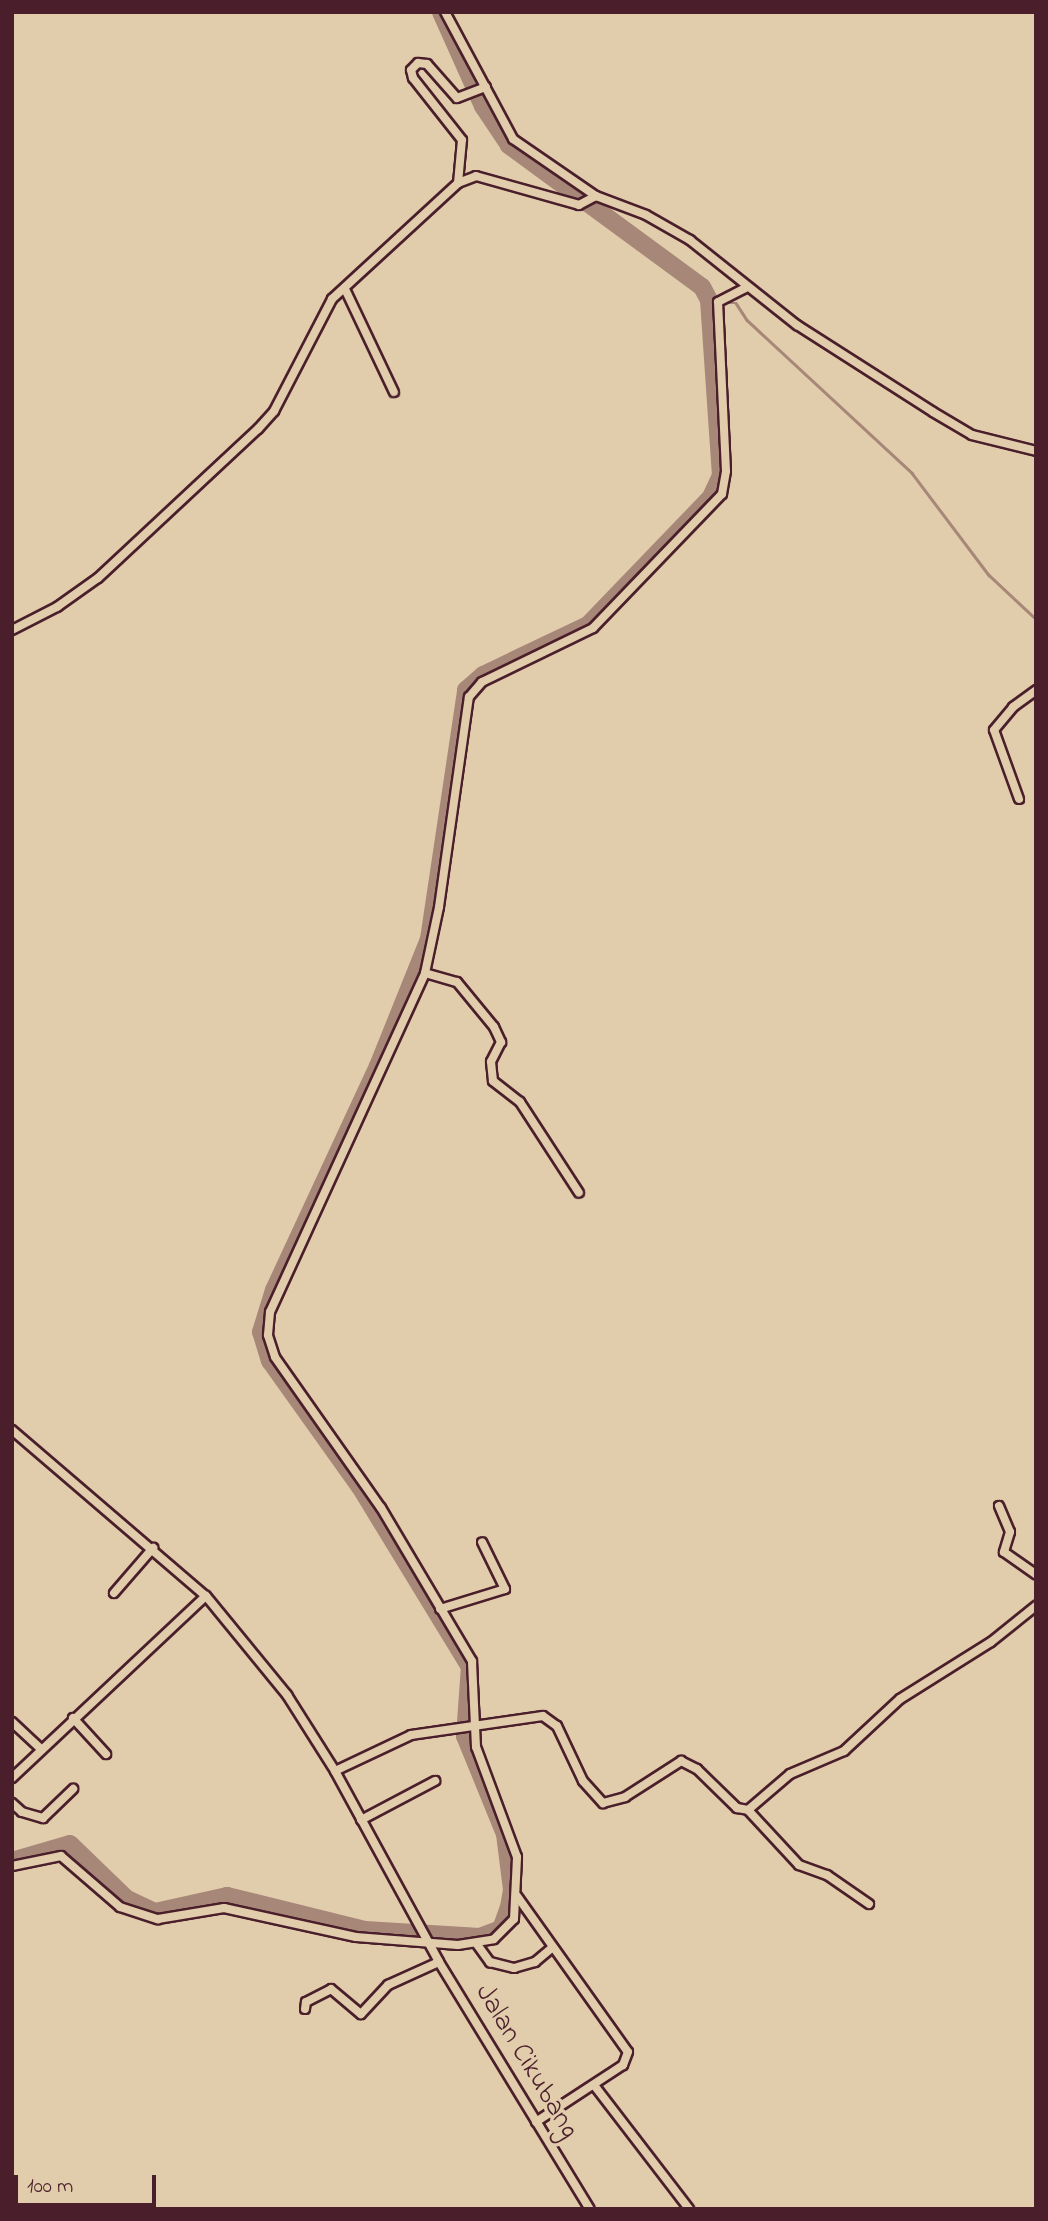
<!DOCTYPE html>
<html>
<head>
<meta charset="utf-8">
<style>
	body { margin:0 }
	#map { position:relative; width:1048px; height:2221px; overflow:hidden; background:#e1ccab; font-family:"Indie Flower",sans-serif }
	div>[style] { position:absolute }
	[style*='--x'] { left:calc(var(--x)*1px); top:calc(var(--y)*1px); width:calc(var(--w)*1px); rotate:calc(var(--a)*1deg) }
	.stream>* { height:2.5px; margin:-1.25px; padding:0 1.25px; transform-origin:1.25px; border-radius:1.25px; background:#a68778 }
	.river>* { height:18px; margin:-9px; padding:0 9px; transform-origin:9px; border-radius:9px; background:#a68778 }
	.roads { filter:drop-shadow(2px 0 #4a1f2b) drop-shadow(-2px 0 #4a1f2b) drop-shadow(0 2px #4a1f2b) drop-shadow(0 -2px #4a1f2b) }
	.minor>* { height:8px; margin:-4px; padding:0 4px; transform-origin:4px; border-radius:4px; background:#e1ccab }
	span { translate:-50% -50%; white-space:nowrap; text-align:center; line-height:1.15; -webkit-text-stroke:7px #e1ccab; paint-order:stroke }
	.street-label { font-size:28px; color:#4a1f2b }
	.frame { position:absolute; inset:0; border:14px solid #4a1f2b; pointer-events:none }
	.scale { position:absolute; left:14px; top:2175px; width:142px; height:32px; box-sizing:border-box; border:4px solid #4a1f2b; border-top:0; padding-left:9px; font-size:21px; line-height:24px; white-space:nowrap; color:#4a1f2b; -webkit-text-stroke:5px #e1ccab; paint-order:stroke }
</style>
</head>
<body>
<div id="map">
	<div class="stream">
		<div style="--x:709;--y:300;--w:5;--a:11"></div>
		<div style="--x:727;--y:303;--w:9;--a:0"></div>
		<div style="--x:736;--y:303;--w:20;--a:57"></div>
		<div style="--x:747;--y:320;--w:225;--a:42.8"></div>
		<div style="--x:912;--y:473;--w:128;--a:53"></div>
		<div style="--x:989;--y:575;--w:64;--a:43.1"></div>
	</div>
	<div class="river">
		<div style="--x:12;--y:1861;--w:60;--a:-16.3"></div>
		<div style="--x:70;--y:1844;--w:79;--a:44"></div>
		<div style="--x:127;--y:1899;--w:31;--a:25"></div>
		<div style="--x:155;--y:1912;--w:74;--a:-12.5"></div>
		<div style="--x:227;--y:1896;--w:142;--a:13.8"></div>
		<div style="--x:365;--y:1930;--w:115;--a:3.5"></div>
		<div style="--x:480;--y:1937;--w:22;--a:-21"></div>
		<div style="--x:501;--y:1929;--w:23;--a:-70"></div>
		<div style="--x:509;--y:1907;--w:17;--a:-80"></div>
		<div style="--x:512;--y:1890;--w:56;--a:-97.1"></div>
		<div style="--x:505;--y:1834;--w:106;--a:-112.2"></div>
		<div style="--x:465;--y:1736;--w:69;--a:-85.9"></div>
		<div style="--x:470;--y:1667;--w:211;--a:-121.4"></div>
		<div style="--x:360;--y:1487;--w:155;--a:-125.5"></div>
		<div style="--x:270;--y:1361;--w:30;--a:-107"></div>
		<div style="--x:261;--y:1332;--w:44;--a:-72.8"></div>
		<div style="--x:274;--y:1290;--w:247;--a:-65.1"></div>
		<div style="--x:378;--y:1066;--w:137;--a:-68.1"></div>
		<div style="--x:429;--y:939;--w:252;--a:-81.5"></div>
		<div style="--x:466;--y:690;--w:23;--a:-41"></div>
		<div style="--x:483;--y:675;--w:116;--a:-25.5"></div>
		<div style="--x:588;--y:625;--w:178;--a:-46.1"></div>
		<div style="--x:711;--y:497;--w:23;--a:-65"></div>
		<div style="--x:721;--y:476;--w:176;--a:-93.9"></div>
		<div style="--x:709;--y:300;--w:15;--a:-118"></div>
		<div style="--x:702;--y:287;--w:240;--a:-143.7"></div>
		<div style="--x:509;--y:145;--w:47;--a:-123.7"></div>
		<div style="--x:483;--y:106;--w:103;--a:-114.1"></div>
	</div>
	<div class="roads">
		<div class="minor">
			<div style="--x:445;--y:12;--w:144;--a:61.8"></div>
			<div style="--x:513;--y:139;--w:101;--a:34.5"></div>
			<div style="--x:458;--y:183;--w:43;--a:-84.7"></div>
			<div style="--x:462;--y:140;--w:79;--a:-128.3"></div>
			<div style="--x:413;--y:78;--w:8;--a:-104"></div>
			<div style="--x:411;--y:70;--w:10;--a:-45"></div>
			<div style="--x:418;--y:63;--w:9;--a:6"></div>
			<div style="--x:427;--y:64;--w:45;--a:48.6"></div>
			<div style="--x:457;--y:98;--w:31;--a:-21"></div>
			<div style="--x:345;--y:289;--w:114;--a:64.6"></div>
			<div style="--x:12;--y:630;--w:51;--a:-27.1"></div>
			<div style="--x:57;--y:607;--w:50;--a:-35.3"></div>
			<div style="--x:98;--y:578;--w:219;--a:-43"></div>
			<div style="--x:258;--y:429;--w:24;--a:-48"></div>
			<div style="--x:274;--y:411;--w:126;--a:-62.6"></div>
			<div style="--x:332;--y:299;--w:171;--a:-42.6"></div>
			<div style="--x:458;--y:183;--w:19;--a:-21"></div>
			<div style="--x:476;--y:176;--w:107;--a:15.7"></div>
			<div style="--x:579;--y:205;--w:19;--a:-28"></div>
			<div style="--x:596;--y:196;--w:53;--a:20.8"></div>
			<div style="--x:646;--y:215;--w:51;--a:29.6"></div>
			<div style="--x:690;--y:240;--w:137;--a:38.5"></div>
			<div style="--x:797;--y:325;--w:161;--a:32.6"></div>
			<div style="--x:933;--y:412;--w:45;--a:30.5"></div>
			<div style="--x:972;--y:435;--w:66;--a:14"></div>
			<div style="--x:1019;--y:799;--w:73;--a:-109.9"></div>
			<div style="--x:994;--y:730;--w:30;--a:-50"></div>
			<div style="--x:1013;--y:707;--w:29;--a:-36"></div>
			<div style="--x:425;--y:973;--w:33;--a:16"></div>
			<div style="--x:457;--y:982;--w:58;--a:50.6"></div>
			<div style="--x:494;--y:1027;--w:17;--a:65"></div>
			<div style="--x:501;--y:1042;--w:22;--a:117"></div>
			<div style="--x:491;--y:1062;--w:19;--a:84"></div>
			<div style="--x:493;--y:1081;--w:34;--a:38"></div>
			<div style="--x:520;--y:1102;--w:108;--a:57"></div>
			<div style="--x:12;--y:1430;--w:255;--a:40.6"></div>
			<div style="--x:206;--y:1596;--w:128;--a:50.7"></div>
			<div style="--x:287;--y:1695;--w:90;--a:57.7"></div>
			<div style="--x:335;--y:1771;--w:217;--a:61.4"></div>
			<div style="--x:439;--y:1962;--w:289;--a:58.6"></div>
			<div style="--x:999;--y:1506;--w:28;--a:67"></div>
			<div style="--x:1010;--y:1532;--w:21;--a:107"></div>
			<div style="--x:1004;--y:1552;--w:39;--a:35"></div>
			<div style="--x:114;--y:1593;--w:60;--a:-49.1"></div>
			<div style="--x:440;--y:1609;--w:68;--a:-17.1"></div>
			<div style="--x:505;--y:1589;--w:52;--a:-116.1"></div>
			<div style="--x:73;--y:1718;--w:49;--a:47.5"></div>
			<div style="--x:12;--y:1722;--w:38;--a:43"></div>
			<div style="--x:335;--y:1771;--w:84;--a:-25.3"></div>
			<div style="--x:411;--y:1735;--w:133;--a:-8.2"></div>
			<div style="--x:543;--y:1716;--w:17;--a:36"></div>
			<div style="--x:557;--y:1726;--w:61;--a:64.7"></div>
			<div style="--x:583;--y:1781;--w:30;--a:48"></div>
			<div style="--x:603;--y:1803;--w:23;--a:-15"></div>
			<div style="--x:625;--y:1797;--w:67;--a:-32.7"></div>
			<div style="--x:681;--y:1761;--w:18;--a:27"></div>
			<div style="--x:697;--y:1769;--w:56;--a:44.3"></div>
			<div style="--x:737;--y:1808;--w:11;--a:10"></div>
			<div style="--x:748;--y:1810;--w:55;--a:-40.6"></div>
			<div style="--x:790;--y:1774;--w:59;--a:-23.1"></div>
			<div style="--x:844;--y:1751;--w:76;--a:-42.9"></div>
			<div style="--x:900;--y:1699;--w:107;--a:-32.1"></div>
			<div style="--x:991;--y:1642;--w:58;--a:-38.7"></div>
			<div style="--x:12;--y:1778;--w:266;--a:-43.2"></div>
			<div style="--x:12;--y:1803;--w:13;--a:42"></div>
			<div style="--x:22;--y:1812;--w:22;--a:16"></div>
			<div style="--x:43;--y:1818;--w:42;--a:-44"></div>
			<div style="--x:748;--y:1810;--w:75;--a:47.2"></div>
			<div style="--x:799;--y:1865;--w:30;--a:20"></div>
			<div style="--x:827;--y:1875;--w:51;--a:34.6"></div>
			<div style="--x:361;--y:1820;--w:84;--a:-27.8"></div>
			<div style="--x:12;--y:1866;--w:50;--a:-11.5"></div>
			<div style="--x:61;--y:1856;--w:78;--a:40.8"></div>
			<div style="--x:120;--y:1907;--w:40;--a:18"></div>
			<div style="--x:158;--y:1919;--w:67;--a:-9.5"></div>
			<div style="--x:224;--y:1908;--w:135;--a:12.4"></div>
			<div style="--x:356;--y:1937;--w:102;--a:4.5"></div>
			<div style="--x:458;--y:1945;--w:36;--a:-9"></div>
			<div style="--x:494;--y:1939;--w:28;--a:-45"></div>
			<div style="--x:514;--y:1919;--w:62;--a:-87.2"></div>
			<div style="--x:517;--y:1857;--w:117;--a:-110.4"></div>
			<div style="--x:476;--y:1747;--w:86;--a:-92.7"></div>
			<div style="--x:472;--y:1661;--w:178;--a:-120.7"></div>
			<div style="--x:381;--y:1508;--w:184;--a:-125.1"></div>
			<div style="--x:275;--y:1357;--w:23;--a:-108"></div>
			<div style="--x:268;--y:1335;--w:23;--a:-85"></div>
			<div style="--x:270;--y:1312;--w:373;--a:-65.4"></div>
			<div style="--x:425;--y:973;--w:67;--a:-78"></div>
			<div style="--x:439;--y:907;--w:212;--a:-81.9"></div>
			<div style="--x:469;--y:697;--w:20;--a:-49"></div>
			<div style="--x:482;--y:682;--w:123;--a:-25.9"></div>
			<div style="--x:593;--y:628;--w:186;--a:-46.1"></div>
			<div style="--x:722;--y:494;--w:23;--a:-80"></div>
			<div style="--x:726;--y:471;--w:169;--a:-92.7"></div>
			<div style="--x:718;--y:302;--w:31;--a:-27"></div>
			<div style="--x:517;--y:1896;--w:191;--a:54.6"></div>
			<div style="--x:628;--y:2052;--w:14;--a:111"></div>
			<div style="--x:623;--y:2065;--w:104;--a:146.8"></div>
			<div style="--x:476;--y:1943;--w:24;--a:54"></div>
			<div style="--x:490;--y:1962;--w:25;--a:14"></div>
			<div style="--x:514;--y:1968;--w:22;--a:-16"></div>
			<div style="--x:535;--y:1962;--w:23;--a:-40"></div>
			<div style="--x:305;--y:2009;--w:7;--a:-82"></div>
			<div style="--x:306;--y:2002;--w:28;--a:-27"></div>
			<div style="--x:331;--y:1989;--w:39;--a:40"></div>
			<div style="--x:361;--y:2014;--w:40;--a:-47"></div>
			<div style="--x:388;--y:1985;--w:56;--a:-24.3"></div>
			<div style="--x:594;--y:2085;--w:156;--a:52.5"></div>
		</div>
	</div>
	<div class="street-label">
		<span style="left:526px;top:2062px;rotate:59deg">Jalan Cikubang</span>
	</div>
	<div class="frame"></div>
	<div class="scale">100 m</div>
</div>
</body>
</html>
